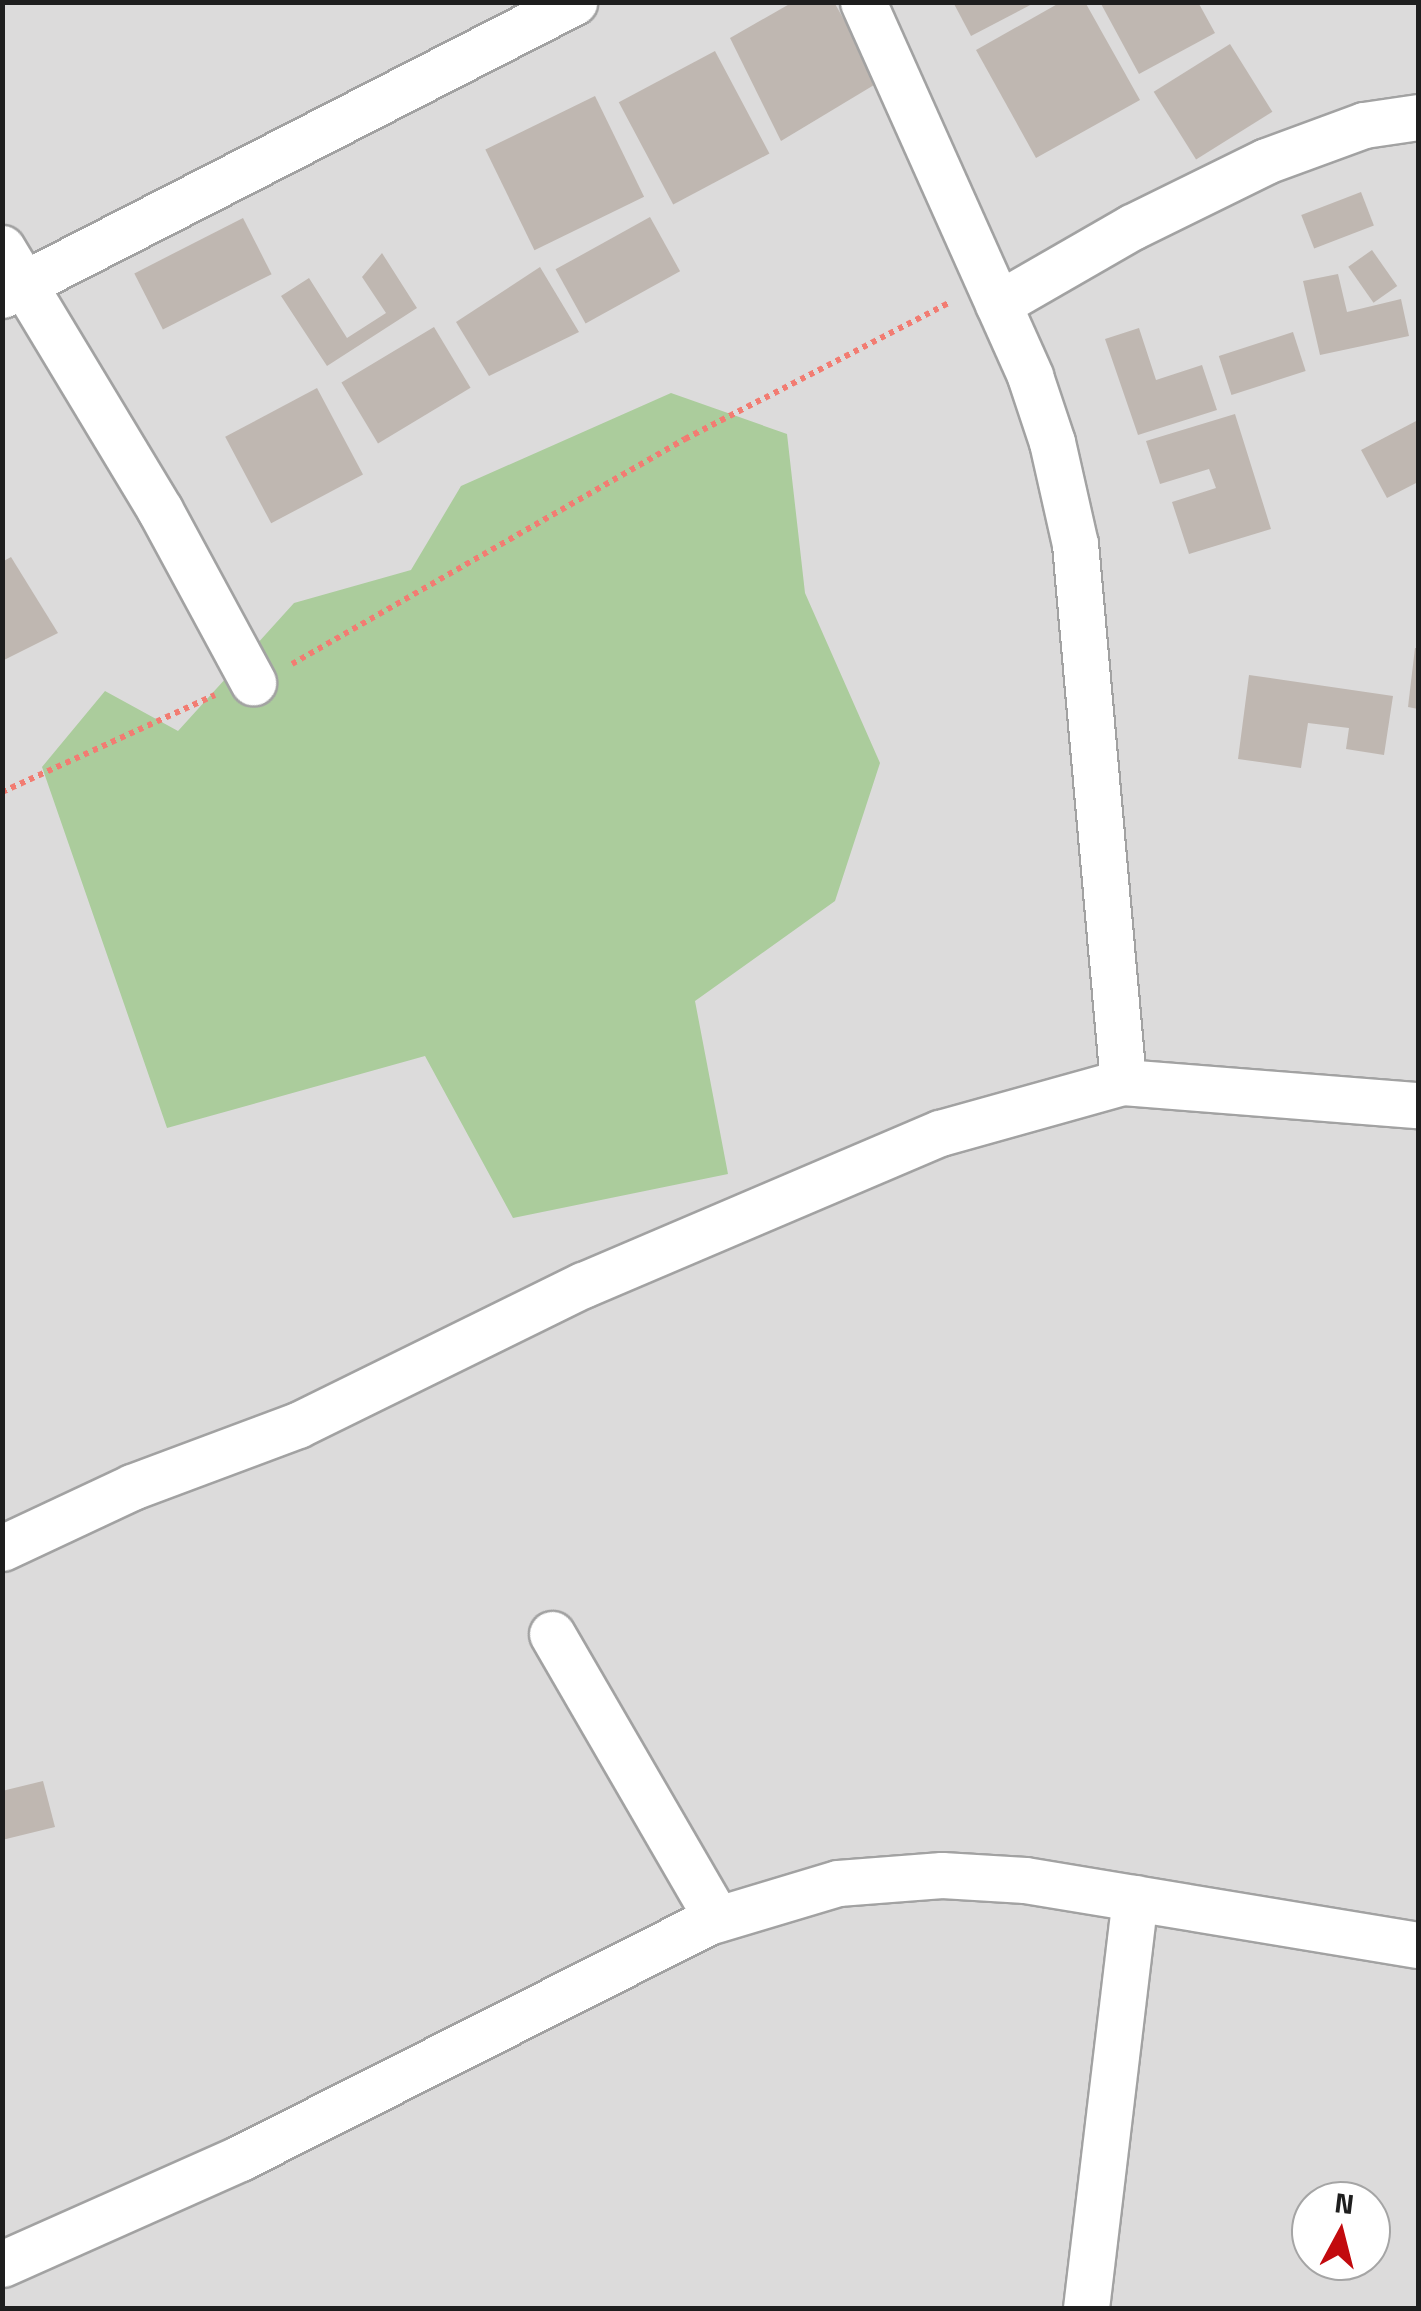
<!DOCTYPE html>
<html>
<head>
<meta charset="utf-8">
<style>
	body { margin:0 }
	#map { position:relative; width:1421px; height:2311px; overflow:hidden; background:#efebe5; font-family:"Titillium Web",sans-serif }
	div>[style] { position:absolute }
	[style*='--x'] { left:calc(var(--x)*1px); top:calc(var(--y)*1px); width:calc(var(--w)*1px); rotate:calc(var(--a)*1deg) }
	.residential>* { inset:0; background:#dcdbdb }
	.forest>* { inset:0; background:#abcc9c }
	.building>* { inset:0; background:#bfb7b1; transform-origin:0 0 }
	.path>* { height:6px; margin-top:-3px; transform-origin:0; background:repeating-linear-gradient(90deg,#f27c72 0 5px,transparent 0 10px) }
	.roads { filter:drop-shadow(2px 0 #a2a2a2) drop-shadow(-2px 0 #a2a2a2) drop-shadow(0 2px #a2a2a2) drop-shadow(0 -2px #a2a2a2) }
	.minor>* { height:45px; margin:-22.5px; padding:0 22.5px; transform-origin:22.5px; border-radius:22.5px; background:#fff }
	span { translate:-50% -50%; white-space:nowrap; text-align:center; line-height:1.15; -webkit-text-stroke:9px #fff; paint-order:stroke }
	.frame { position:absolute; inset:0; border:5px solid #1e1e1e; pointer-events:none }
	.north { position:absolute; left:1291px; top:2181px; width:100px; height:100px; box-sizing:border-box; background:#fff; border:2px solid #a5a5a5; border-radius:50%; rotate:7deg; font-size:28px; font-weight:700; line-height:40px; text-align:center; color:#1e1e1e }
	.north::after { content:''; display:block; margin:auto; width:35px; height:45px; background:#c20a0e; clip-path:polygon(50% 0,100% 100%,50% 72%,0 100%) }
</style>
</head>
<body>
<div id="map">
	<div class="residential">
		<div style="clip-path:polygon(evenodd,3px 3px,1418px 3px,1418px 2308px,3px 2308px,3px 3px,1311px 2201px,1371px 2201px,1371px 2261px,1311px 2261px,1311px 2201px)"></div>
	</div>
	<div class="forest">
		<div style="clip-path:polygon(671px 393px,787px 434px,805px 593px,880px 763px,835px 901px,695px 1001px,728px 1174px,513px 1218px,425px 1056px,167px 1128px,42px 767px,105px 691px,178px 731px,294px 603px,411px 570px,461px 486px)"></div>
	</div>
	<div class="building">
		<div style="clip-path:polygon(793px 2px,834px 2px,879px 82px,781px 141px,730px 38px)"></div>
		<div style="clip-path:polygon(953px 2px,1036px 2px,971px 36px)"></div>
		<div style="clip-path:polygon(1061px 2px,1085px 2px,1140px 100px,1036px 158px,976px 50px)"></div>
		<div style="clip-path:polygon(1100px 2px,1198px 2px,1215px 33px,1139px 74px)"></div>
		<div style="left:1230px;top:44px;width:80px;height:90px;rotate:58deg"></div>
		<div style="left:715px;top:51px;width:116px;height:109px;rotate:62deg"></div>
		<div style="left:595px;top:96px;width:112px;height:122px;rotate:64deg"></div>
		<div style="left:1361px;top:192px;width:36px;height:64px;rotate:69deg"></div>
		<div style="left:650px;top:217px;width:62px;height:108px;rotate:61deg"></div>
		<div style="left:243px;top:218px;width:63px;height:122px;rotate:63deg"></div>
		<div style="left:1372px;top:250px;width:44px;height:29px;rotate:55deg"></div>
		<div style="clip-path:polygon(382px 253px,417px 308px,327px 366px,281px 296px,309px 278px,347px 338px,386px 313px,362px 277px)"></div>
		<div style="clip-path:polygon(540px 267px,579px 332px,489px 376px,456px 322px)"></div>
		<div style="clip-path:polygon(1338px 274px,1347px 312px,1401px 299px,1409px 336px,1320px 355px,1303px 281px)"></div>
		<div style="left:434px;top:327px;width:71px;height:108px;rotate:59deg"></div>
		<div style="clip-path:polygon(1139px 328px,1156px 380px,1202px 365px,1217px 410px,1138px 435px,1105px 339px)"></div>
		<div style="left:1293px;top:332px;width:41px;height:78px;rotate:72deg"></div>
		<div style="left:317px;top:388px;width:98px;height:104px;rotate:62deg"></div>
		<div style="clip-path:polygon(1235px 414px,1271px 529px,1189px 554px,1172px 502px,1216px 488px,1209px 469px,1160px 484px,1146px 441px)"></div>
		<div style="clip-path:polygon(1418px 420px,1418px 482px,1387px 498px,1361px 450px)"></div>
		<div style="clip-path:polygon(11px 557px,58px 633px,2px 661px,2px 562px)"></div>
		<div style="clip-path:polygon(1415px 648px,1418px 648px,1418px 709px,1408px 707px)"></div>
		<div style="clip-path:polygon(1249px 675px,1393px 696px,1384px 755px,1346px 749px,1349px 728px,1308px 723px,1301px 768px,1238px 759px)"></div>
		<div style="clip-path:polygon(43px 1781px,55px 1827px,2px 1840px,2px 1791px)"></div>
	</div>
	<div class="path">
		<div style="--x:292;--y:664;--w:453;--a:-29.8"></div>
		<div style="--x:685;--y:439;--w:299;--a:-27.3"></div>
		<div style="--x:2;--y:792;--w:234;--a:-24.5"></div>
	</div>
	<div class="roads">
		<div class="minor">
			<div style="--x:863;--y:2;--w:410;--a:65.9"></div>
			<div style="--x:1030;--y:376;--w:70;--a:71.6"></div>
			<div style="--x:1052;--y:442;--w:105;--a:77.3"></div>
			<div style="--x:1075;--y:544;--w:540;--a:84.9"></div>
			<div style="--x:2;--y:248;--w:306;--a:58.9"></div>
			<div style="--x:160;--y:510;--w:196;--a:61.6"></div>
			<div style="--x:2;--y:295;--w:643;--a:-27.12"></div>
			<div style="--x:998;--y:304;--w:155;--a:-29.9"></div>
			<div style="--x:1132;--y:227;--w:149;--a:-26.2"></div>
			<div style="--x:1266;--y:161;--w:104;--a:-20.2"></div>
			<div style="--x:1364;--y:125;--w:55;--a:-8.4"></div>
			<div style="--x:2;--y:1548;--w:144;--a:-25.1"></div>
			<div style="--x:132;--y:1487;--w:177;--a:-20.5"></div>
			<div style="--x:298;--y:1425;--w:318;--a:-26.2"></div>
			<div style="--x:583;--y:1285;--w:388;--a:-23.1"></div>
			<div style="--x:940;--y:1133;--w:190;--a:-15.6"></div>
			<div style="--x:1123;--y:1082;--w:296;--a:4.5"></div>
			<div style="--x:552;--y:1634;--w:329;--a:59.9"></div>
			<div style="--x:2;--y:2264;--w:261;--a:-24"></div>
			<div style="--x:240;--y:2158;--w:524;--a:-26.76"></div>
			<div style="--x:708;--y:1922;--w:136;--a:-16.7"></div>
			<div style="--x:838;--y:1883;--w:104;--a:-4.4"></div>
			<div style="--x:942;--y:1875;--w:83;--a:3.4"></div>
			<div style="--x:1025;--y:1880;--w:398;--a:9.4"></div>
			<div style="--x:1086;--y:2308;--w:413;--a:-83.2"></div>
		</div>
	</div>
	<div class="frame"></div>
	<div class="north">N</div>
</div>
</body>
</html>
